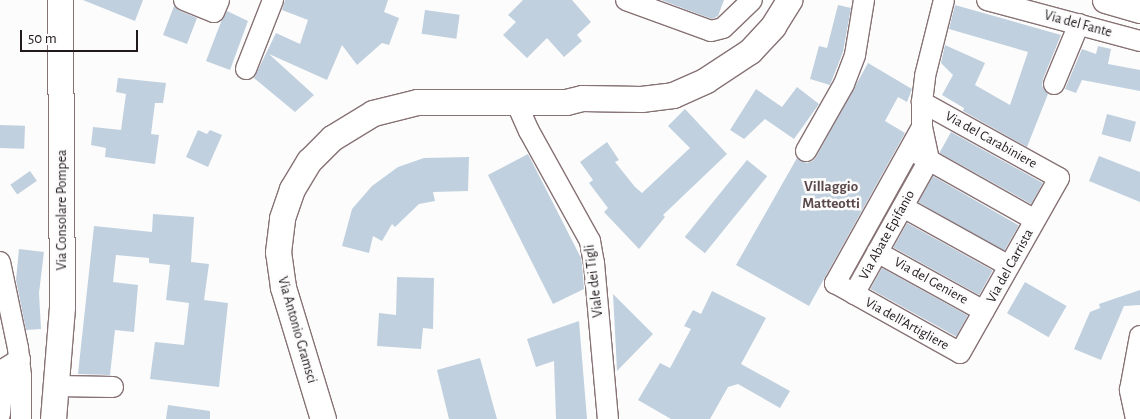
<!DOCTYPE html>
<html>
<head>
<meta charset="utf-8">
<style>
	body { margin:0 }
	#map { position:relative; width:1140px; height:419px; overflow:hidden; background:#fcfcfc; font-family:"Alegreya Sans",sans-serif }
	div>[style] { position:absolute }
	[style*='--x'] { left:calc(var(--x)*1px); top:calc(var(--y)*1px); width:calc(var(--w)*1px); rotate:calc(var(--a)*1deg) }
	.building>* { inset:0; background:#c0d0de; transform-origin:0 0 }
	.roads { filter:drop-shadow(1px 0 #877274) drop-shadow(-1px 0 #877274) drop-shadow(0 1px #877274) drop-shadow(0 -1px #877274) }
	.minor>* { height:20px; margin:-10px; padding:0 10px; transform-origin:10px; border-radius:10px; background:#fff }
	.major>* { height:25px; margin:-12.5px; padding:0 12.5px; transform-origin:12.5px; border-radius:12.5px; background:#fff }
	span { translate:-50% -50%; white-space:nowrap; text-align:center; line-height:1.15; -webkit-text-stroke:5px #fcfcfc; paint-order:stroke }
	.street-label { font-size:14px; color:#21191a }
	.neighbourhood-label { font-size:15px; color:#5b484a; font-weight:700 }
	.scale { position:absolute; left:20px; top:30px; width:118px; height:22px; box-sizing:border-box; border:2px solid #21191a; border-top:0; padding-left:6px; font-size:15px; line-height:18px; white-space:nowrap; color:#21191a; -webkit-text-stroke:4px #fcfcfc; paint-order:stroke }
</style>
</head>
<body>
<div id="map">
	<div class="building">
		<div style="clip-path:polygon(83px 0,143px 0,135px 21px)"></div>
		<div style="clip-path:polygon(285px 0,388px 0,384px 12px,399px 18px,389px 45px,382px 43px,357px 65px,342px 45px,327px 80px,269px 54px,314px 95px,295px 112px,254px 78px,276px 33px,300px 44px,308px 20px,282px 10px)"></div>
		<div style="clip-path:polygon(523px 0,572px 0,591px 22px,577px 35px,582px 41px,564px 57px,547px 38px,527px 58px,503px 35px,516px 22px,508px 15px)"></div>
		<div style="clip-path:polygon(661px 0,724px 0,718px 16px,712px 19px)"></div>
		<div style="clip-path:polygon(838px 5px,851px 8px,843px 52px,830px 85px,810px 79px,819px 46px,827px 48px)"></div>
		<div style="clip-path:polygon(955px 5px,1061px 35px,1043px 79px,1042px 86px,1048px 94px,1027px 147px,963px 111px,964px 108px,942px 95px,953px 75px,941px 63px,945px 45px,985px 63px,975px 85px,1010px 105px,1028px 52px,949px 29px)"></div>
		<div style="clip-path:polygon(174px 6px,180px 11px,197px 18px,187px 44px,163px 35px)"></div>
		<div style="left:425px;top:10px;width:35px;height:24px;rotate:8deg"></div>
		<div style="clip-path:polygon(227px 11px,248px 21px,230px 70px,206px 61px,221px 22px)"></div>
		<div style="clip-path:polygon(1098px 46px,1111px 49px,1108px 64px,1140px 70px,1140px 91px,1082px 80px,1076px 93px,1065px 89px,1082px 49px,1096px 54px)"></div>
		<div style="clip-path:polygon(868px 63px,912px 89px,907px 102px,898px 97px,885px 121px,905px 133px,809px 306px,736px 265px,797px 158px,807px 163px,813px 161px,816px 157px)"></div>
		<div style="clip-path:polygon(118px 78px,166px 83px,163px 103px,155px 103px,151px 134px,159px 135px,155px 164px,105px 157px,106px 148px,91px 145px,93px 127px,121px 130px,126px 94px,116px 92px)"></div>
		<div style="clip-path:polygon(797px 87px,819px 104px,794px 139px,765px 119px,744px 139px,730px 130px,756px 89px,782px 107px)"></div>
		<div style="clip-path:polygon(685px 109px,727px 154px,663px 215px,665px 217px,639px 249px,604px 212px,608px 208px,589px 183px,593px 180px,580px 162px,607px 142px,619px 160px,615px 162px,635px 187px,642px 193px,690px 148px,668px 126px)"></div>
		<div style="left:1107px;top:114px;width:30px;height:21px;rotate:15deg"></div>
		<div style="left:0;top:125px;width:25px;height:23px;rotate:2deg"></div>
		<div style="clip-path:polygon(198px 130px,207px 134px,210px 130px,222px 135px,208px 167px,186px 157px)"></div>
		<div style="left:951px;top:132px;width:105px;height:24px;rotate:29deg"></div>
		<div style="clip-path:polygon(528px 154px,581px 258px,582px 265px,584px 289px,553px 304px,488px 175px)"></div>
		<div style="clip-path:polygon(1099px 156px,1140px 172px,1140px 202px,1089px 181px)"></div>
		<div style="clip-path:polygon(469px 157px,468px 191px,433px 192px,435px 201px,419px 204px,395px 227px,392px 224px,382px 241px,373px 236px,369px 253px,342px 246px,352px 209px,372px 186px,398px 167px,424px 158px)"></div>
		<div style="left:747px;top:160px;width:26px;height:99px;rotate:39deg"></div>
		<div style="left:30px;top:171px;width:12px;height:24px;rotate:55deg"></div>
		<div style="left:933px;top:176px;width:99px;height:30px;rotate:30deg"></div>
		<div style="clip-path:polygon(153px 214px,194px 217px,191px 262px,209px 264px,204px 300px,228px 303px,219px 387px,150px 379px,155px 342px,184px 345px,189px 303px,166px 300px,170px 265px,149px 263px,149px 258px,116px 255px,113px 282px,138px 285px,134px 332px,115px 330px,110px 375px,78px 374px,94px 226px,152px 232px)"></div>
		<div style="left:907px;top:223px;width:98px;height:28px;rotate:29deg"></div>
		<div style="clip-path:polygon(19px 249px,44px 252px,39px 293px,41px 329px,26px 330px,16px 280px)"></div>
		<div style="left:882px;top:268px;width:98px;height:24px;rotate:29deg"></div>
		<div style="clip-path:polygon(397px 277px,434px 278px,433px 329px,423px 328px,421px 349px,377px 346px,379px 313px,396px 315px)"></div>
		<div style="left:1025px;top:282px;width:48px;height:36px;rotate:30deg"></div>
		<div style="clip-path:polygon(1140px 290px,1140px 305px,1124px 306px,1101px 360px,1074px 349px,1090px 312px,1100px 308px,1099px 304px)"></div>
		<div style="clip-path:polygon(712px 291px,766px 318px,741px 364px,790px 391px,780px 408px,738px 384px,728px 387px,710px 419px,671px 419px,638px 400px,660px 363px,670px 368px,691px 329px,684px 326px,693px 310px,701px 314px)"></div>
		<div style="clip-path:polygon(613px 294px,653px 334px,617px 371px,616px 351px)"></div>
		<div style="clip-path:polygon(579px 321px,587px 419px,556px 419px,554px 361px,536px 367px,527px 339px)"></div>
		<div style="clip-path:polygon(480px 358px,497px 419px,449px 419px,437px 370px)"></div>
		<div style="clip-path:polygon(168px 405px,210px 411px,210px 419px,166px 419px)"></div>
	</div>
	<div class="roads">
		<div class="minor">
			<div style="--x:184;--y:0;--w:32;--a:22"></div>
			<div style="--x:214;--y:12;--w:13;--a:-67"></div>
			<div style="--x:626;--y:0;--w:90;--a:20"></div>
			<div style="--x:711;--y:31;--w:12;--a:-14"></div>
			<div style="--x:723;--y:28;--w:40;--a:-44"></div>
			<div style="--x:987;--y:0;--w:158;--a:15"></div>
			<div style="--x:246;--y:69;--w:74;--a:-68.6"></div>
			<div style="--x:1054;--y:84;--w:65;--a:-67.4"></div>
			<div style="--x:516;--y:102;--w:32;--a:66"></div>
			<div style="--x:529;--y:131;--w:126;--a:61"></div>
			<div style="--x:590;--y:241;--w:22;--a:80"></div>
			<div style="--x:594;--y:263;--w:157;--a:84.9"></div>
			<div style="--x:922;--y:127;--w:179;--a:119.1"></div>
			<div style="--x:835;--y:283;--w:143;--a:29.2"></div>
			<div style="--x:960;--y:353;--w:201;--a:-60.5"></div>
			<div style="--x:1059;--y:178;--w:157;--a:-151"></div>
			<div style="--x:806;--y:151;--w:77;--a:-60.4"></div>
			<div style="--x:844;--y:84;--w:31;--a:-69"></div>
			<div style="--x:855;--y:55;--w:56;--a:-80.7"></div>
			<div style="--x:918;--y:154;--w:134;--a:29.4"></div>
			<div style="--x:903;--y:207;--w:121;--a:29.1"></div>
			<div style="--x:877;--y:252;--w:122;--a:28.9"></div>
			<div style="--x:0;--y:262;--w:88;--a:78.2"></div>
			<div style="--x:18;--y:348;--w:27;--a:84"></div>
			<div style="--x:21;--y:375;--w:44;--a:90"></div>
			<div style="--x:854;--y:294;--w:154;--a:-60.8"></div>
			<div style="--x:929;--y:160;--w:34;--a:-102"></div>
			<div style="--x:922;--y:127;--w:25;--a:-90"></div>
			<div style="--x:922;--y:102;--w:26;--a:-83"></div>
			<div style="--x:925;--y:76;--w:78;--a:-76"></div>
			<div style="--x:57;--y:386;--w:56;--a:1"></div>
			<div style="--x:0;--y:414;--w:45;--a:-84.9"></div>
			<div style="--x:4;--y:369;--w:19;--a:-32"></div>
			<div style="--x:1136;--y:419;--w:30;--a:-102"></div>
			<div style="--x:1130;--y:390;--w:55;--a:-79.5"></div>
		</div>
		<div class="major">
			<div style="--x:1105;--y:0;--w:36;--a:16"></div>
			<div style="--x:53;--y:419;--w:112;--a:-85.4"></div>
			<div style="--x:62;--y:307;--w:307;--a:-90.4"></div>
			<div style="--x:323;--y:419;--w:138;--a:-106.9"></div>
			<div style="--x:283;--y:287;--w:35;--a:-98"></div>
			<div style="--x:278;--y:252;--w:34;--a:-83"></div>
			<div style="--x:282;--y:218;--w:31;--a:-71"></div>
			<div style="--x:292;--y:189;--w:33;--a:-59"></div>
			<div style="--x:309;--y:161;--w:33;--a:-45"></div>
			<div style="--x:332;--y:138;--w:48;--a:-31.4"></div>
			<div style="--x:373;--y:113;--w:45;--a:-14"></div>
			<div style="--x:417;--y:102;--w:149;--a:0"></div>
			<div style="--x:566;--y:102;--w:16;--a:-14"></div>
			<div style="--x:582;--y:98;--w:59;--a:1"></div>
			<div style="--x:641;--y:99;--w:32;--a:-7"></div>
			<div style="--x:673;--y:95;--w:36;--a:-24"></div>
			<div style="--x:706;--y:80;--w:53;--a:-33.4"></div>
			<div style="--x:750;--y:51;--w:34;--a:-47"></div>
			<div style="--x:773;--y:26;--w:31;--a:-58"></div>
		</div>
	</div>
	<div class="street-label">
		<span style="left:1078px;top:24px;rotate:15deg">Via del Fante</span>
		<span style="left:991px;top:140px;rotate:29deg">Via del Carabiniere</span>
		<span style="left:62px;top:210px;rotate:-90deg">Via Consolare Pompea</span>
		<span style="left:887px;top:235px;rotate:-61deg">Via Abate Epifanio</span>
		<span style="left:1010px;top:266px;rotate:-61deg">Via del Carrista</span>
		<span style="left:594px;top:281px;rotate:-97deg">Viale dei Tigli</span>
		<span style="left:931px;top:281px;rotate:29deg">Via del Geniere</span>
		<span style="left:907px;top:324px;rotate:29deg">Via dell'Artigliere</span>
		<span style="left:297px;top:330px;rotate:74deg">Via Antonio Gramsci</span>
	</div>
	<div class="neighbourhood-label">
		<span style="left:831px;top:195px">Villaggio<br>Matteotti</span>
	</div>
	<div class="scale">50 m</div>
</div>
</body>
</html>
